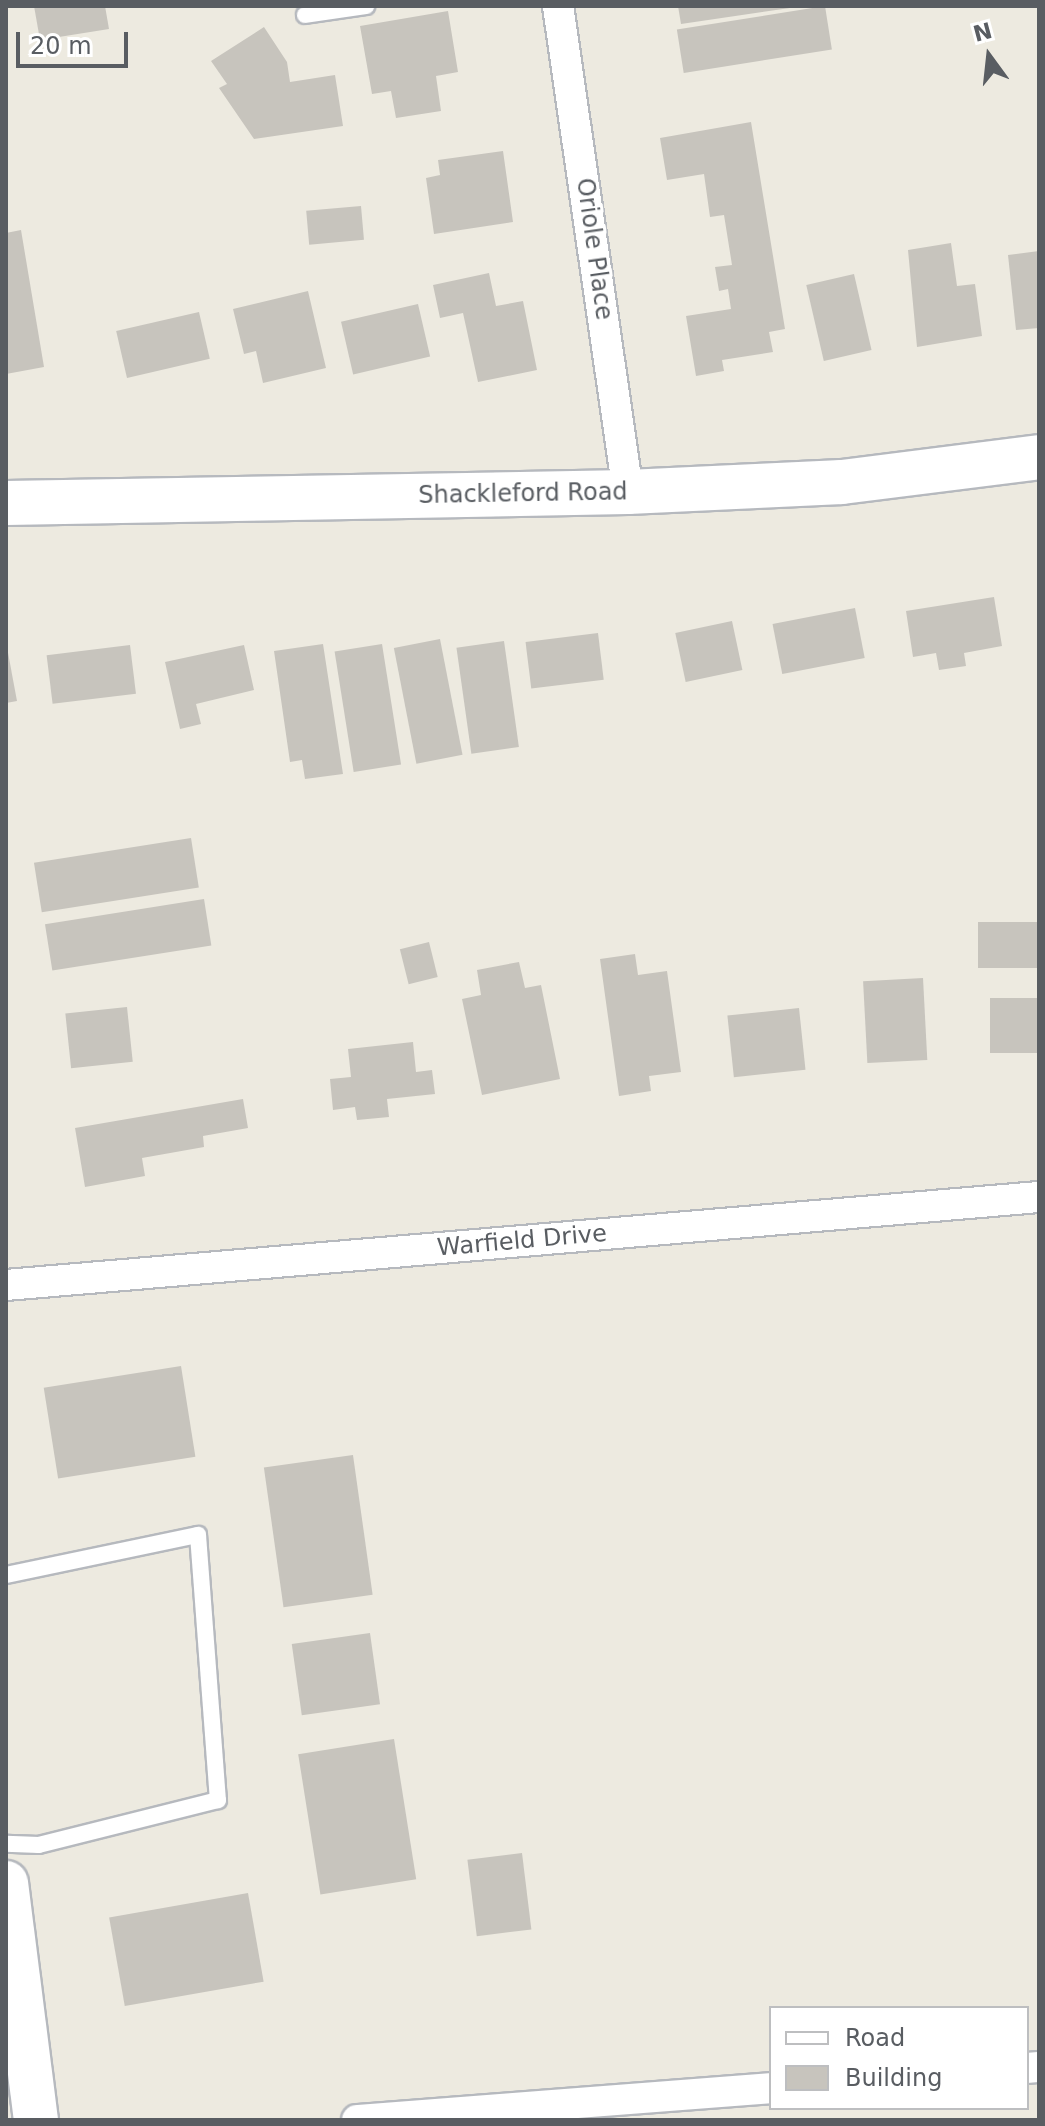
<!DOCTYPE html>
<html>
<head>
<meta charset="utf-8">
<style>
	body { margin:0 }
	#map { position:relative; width:1045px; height:2126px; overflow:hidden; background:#edeae0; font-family:"DejaVu Sans",sans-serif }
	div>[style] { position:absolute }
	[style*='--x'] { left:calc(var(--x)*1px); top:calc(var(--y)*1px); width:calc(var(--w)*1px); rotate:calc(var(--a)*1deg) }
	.building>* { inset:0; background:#c7c4bd; transform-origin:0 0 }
	.roads { filter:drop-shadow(2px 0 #b6b9be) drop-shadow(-2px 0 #b6b9be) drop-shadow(0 2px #b6b9be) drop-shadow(0 -2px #b6b9be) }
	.lane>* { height:16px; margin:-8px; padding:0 8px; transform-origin:8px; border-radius:8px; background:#fff }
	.street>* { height:30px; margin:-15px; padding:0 15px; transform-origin:15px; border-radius:15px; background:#fff }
	.secondary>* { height:44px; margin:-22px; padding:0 22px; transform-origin:22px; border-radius:22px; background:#fff }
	span { translate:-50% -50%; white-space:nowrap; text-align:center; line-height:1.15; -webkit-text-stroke:6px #fff; paint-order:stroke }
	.street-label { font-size:24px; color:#595d62 }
	.frame { position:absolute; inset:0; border:8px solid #595d62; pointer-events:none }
	.legend { position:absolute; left:769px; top:2006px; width:260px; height:104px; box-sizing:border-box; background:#fff; border:2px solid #bdbec0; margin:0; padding:10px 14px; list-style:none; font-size:24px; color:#595d62 }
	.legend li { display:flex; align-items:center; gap:16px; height:40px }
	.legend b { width:40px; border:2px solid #bdbec0 }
	.north { position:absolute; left:949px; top:16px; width:80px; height:80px; -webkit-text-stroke:6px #fff; paint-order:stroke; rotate:345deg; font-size:22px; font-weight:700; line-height:32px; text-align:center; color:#595d62 }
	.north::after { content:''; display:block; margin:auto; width:28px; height:36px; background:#595d62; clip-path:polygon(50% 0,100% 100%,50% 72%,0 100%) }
	.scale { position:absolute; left:16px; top:32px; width:112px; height:36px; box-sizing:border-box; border:4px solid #595d62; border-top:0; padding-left:10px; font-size:24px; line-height:28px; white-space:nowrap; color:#595d62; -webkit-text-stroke:6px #fff; paint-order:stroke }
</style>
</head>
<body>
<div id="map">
	<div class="building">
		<div style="clip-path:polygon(34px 6px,105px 6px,109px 29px,40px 40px)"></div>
		<div style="clip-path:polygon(678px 6px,790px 6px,790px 8px,681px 24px)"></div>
		<div style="left:825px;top:6px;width:44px;height:150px;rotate:81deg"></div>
		<div style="clip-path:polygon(448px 11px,458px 72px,436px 76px,441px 111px,396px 118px,391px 91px,372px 94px,360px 26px)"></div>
		<div style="clip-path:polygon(264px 27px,287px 62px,290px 82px,335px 75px,343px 126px,254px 139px,219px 88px,227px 84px,211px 61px)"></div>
		<div style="clip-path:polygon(751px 122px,785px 329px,769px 332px,773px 352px,722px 360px,724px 371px,696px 376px,686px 316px,731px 309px,728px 289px,719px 291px,715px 267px,732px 265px,724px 215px,710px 217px,704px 174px,667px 180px,660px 138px)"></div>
		<div style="clip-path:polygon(503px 151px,513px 222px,434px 234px,426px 178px,440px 175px,438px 160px)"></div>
		<div style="left:361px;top:206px;width:34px;height:55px;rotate:85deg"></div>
		<div style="clip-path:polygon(21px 230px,44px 367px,6px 374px,6px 233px)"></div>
		<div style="clip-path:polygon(951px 243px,957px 286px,975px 284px,982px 336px,917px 347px,908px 250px)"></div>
		<div style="clip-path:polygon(1039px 251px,1039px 328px,1016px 330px,1008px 255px)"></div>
		<div style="clip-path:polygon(489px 273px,496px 306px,523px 301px,537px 370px,478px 382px,463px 313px,440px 318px,433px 285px)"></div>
		<div style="left:854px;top:274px;width:78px;height:49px;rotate:77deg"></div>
		<div style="clip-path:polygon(308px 291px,326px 368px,263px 383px,256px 351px,244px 354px,233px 309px)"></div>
		<div style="left:418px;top:304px;width:54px;height:79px;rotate:77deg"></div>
		<div style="left:199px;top:312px;width:48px;height:85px;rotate:77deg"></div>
		<div style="clip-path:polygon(994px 597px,1002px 646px,964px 653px,966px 666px,939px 670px,936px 653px,913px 657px,906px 611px)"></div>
		<div style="left:855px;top:608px;width:51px;height:84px;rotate:79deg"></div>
		<div style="left:732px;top:621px;width:50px;height:58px;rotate:78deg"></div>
		<div style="left:598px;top:633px;width:47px;height:73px;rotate:83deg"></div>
		<div style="left:440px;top:639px;width:118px;height:47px;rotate:79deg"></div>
		<div style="left:504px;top:641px;width:107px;height:48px;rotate:82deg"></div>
		<div style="clip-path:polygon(6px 642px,17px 701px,6px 703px)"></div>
		<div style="clip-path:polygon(323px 644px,343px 774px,305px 779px,302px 760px,290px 762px,274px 651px)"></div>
		<div style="left:382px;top:644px;width:122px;height:48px;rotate:81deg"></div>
		<div style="left:130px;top:645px;width:49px;height:84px;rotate:83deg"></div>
		<div style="clip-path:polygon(244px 645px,254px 690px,196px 704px,201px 724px,180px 729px,165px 662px)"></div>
		<div style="left:191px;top:838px;width:50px;height:159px;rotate:81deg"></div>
		<div style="left:204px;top:899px;width:47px;height:161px;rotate:81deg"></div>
		<div style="left:1039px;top:922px;width:46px;height:61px;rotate:90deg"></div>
		<div style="left:429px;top:942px;width:36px;height:30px;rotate:76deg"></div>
		<div style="clip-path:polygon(635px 954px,638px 975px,667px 971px,681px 1072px,649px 1076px,651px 1091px,619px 1096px,600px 959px)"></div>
		<div style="clip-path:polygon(519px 962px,525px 988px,541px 985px,560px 1079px,482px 1095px,462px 999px,481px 995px,477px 970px)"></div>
		<div style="left:923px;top:978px;width:82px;height:60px;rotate:87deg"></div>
		<div style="left:1039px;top:998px;width:55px;height:49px;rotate:90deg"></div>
		<div style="left:127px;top:1007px;width:55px;height:62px;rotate:84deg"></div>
		<div style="left:799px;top:1008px;width:62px;height:72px;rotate:84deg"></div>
		<div style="clip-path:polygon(413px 1042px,416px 1072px,432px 1070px,435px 1094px,387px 1099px,389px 1117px,357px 1120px,355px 1107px,333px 1110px,330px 1079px,351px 1077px,348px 1049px)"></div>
		<div style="clip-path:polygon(243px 1099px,248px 1128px,203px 1136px,204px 1147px,142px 1158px,145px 1176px,85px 1187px,75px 1128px)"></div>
		<div style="left:181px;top:1366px;width:92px;height:139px;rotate:81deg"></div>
		<div style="left:353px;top:1455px;width:141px;height:90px;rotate:82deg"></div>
		<div style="left:370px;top:1633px;width:72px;height:79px;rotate:82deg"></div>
		<div style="left:394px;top:1739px;width:142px;height:97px;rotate:81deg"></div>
		<div style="left:522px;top:1853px;width:77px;height:55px;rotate:83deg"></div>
		<div style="left:248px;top:1893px;width:90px;height:141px;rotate:80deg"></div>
	</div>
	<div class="roads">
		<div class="lane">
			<div style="--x:305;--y:15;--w:62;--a:-8.4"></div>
			<div style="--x:6;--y:1575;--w:196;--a:-11.8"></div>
			<div style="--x:198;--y:1535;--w:266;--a:85.7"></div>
			<div style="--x:218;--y:1800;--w:185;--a:165.9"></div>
			<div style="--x:39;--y:1845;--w:33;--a:-178"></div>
		</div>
		<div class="street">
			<div style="--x:558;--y:6;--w:491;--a:81.8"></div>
			<div style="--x:6;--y:1285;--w:1037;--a:-4.87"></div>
			<div style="--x:1027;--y:2068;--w:12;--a:-5"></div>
			<div style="--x:357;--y:2120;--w:415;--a:-4.4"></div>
		</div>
		<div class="secondary">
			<div style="--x:6;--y:503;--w:622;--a:-1.01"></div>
			<div style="--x:628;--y:492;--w:214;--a:-2.7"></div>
			<div style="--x:842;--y:482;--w:199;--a:-7.2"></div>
			<div style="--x:6;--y:1883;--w:239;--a:82.8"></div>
		</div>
	</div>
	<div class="street-label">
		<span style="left:594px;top:249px;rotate:82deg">Oriole Place</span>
		<span style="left:523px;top:494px;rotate:-1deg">Shackleford Road</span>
		<span style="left:522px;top:1241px;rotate:-5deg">Warfield Drive</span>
	</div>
	<div class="frame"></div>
	<ul class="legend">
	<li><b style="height:10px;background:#fff"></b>Road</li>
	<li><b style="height:22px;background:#c7c4bd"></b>Building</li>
	</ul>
	<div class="north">N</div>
	<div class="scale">20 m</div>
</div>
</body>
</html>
